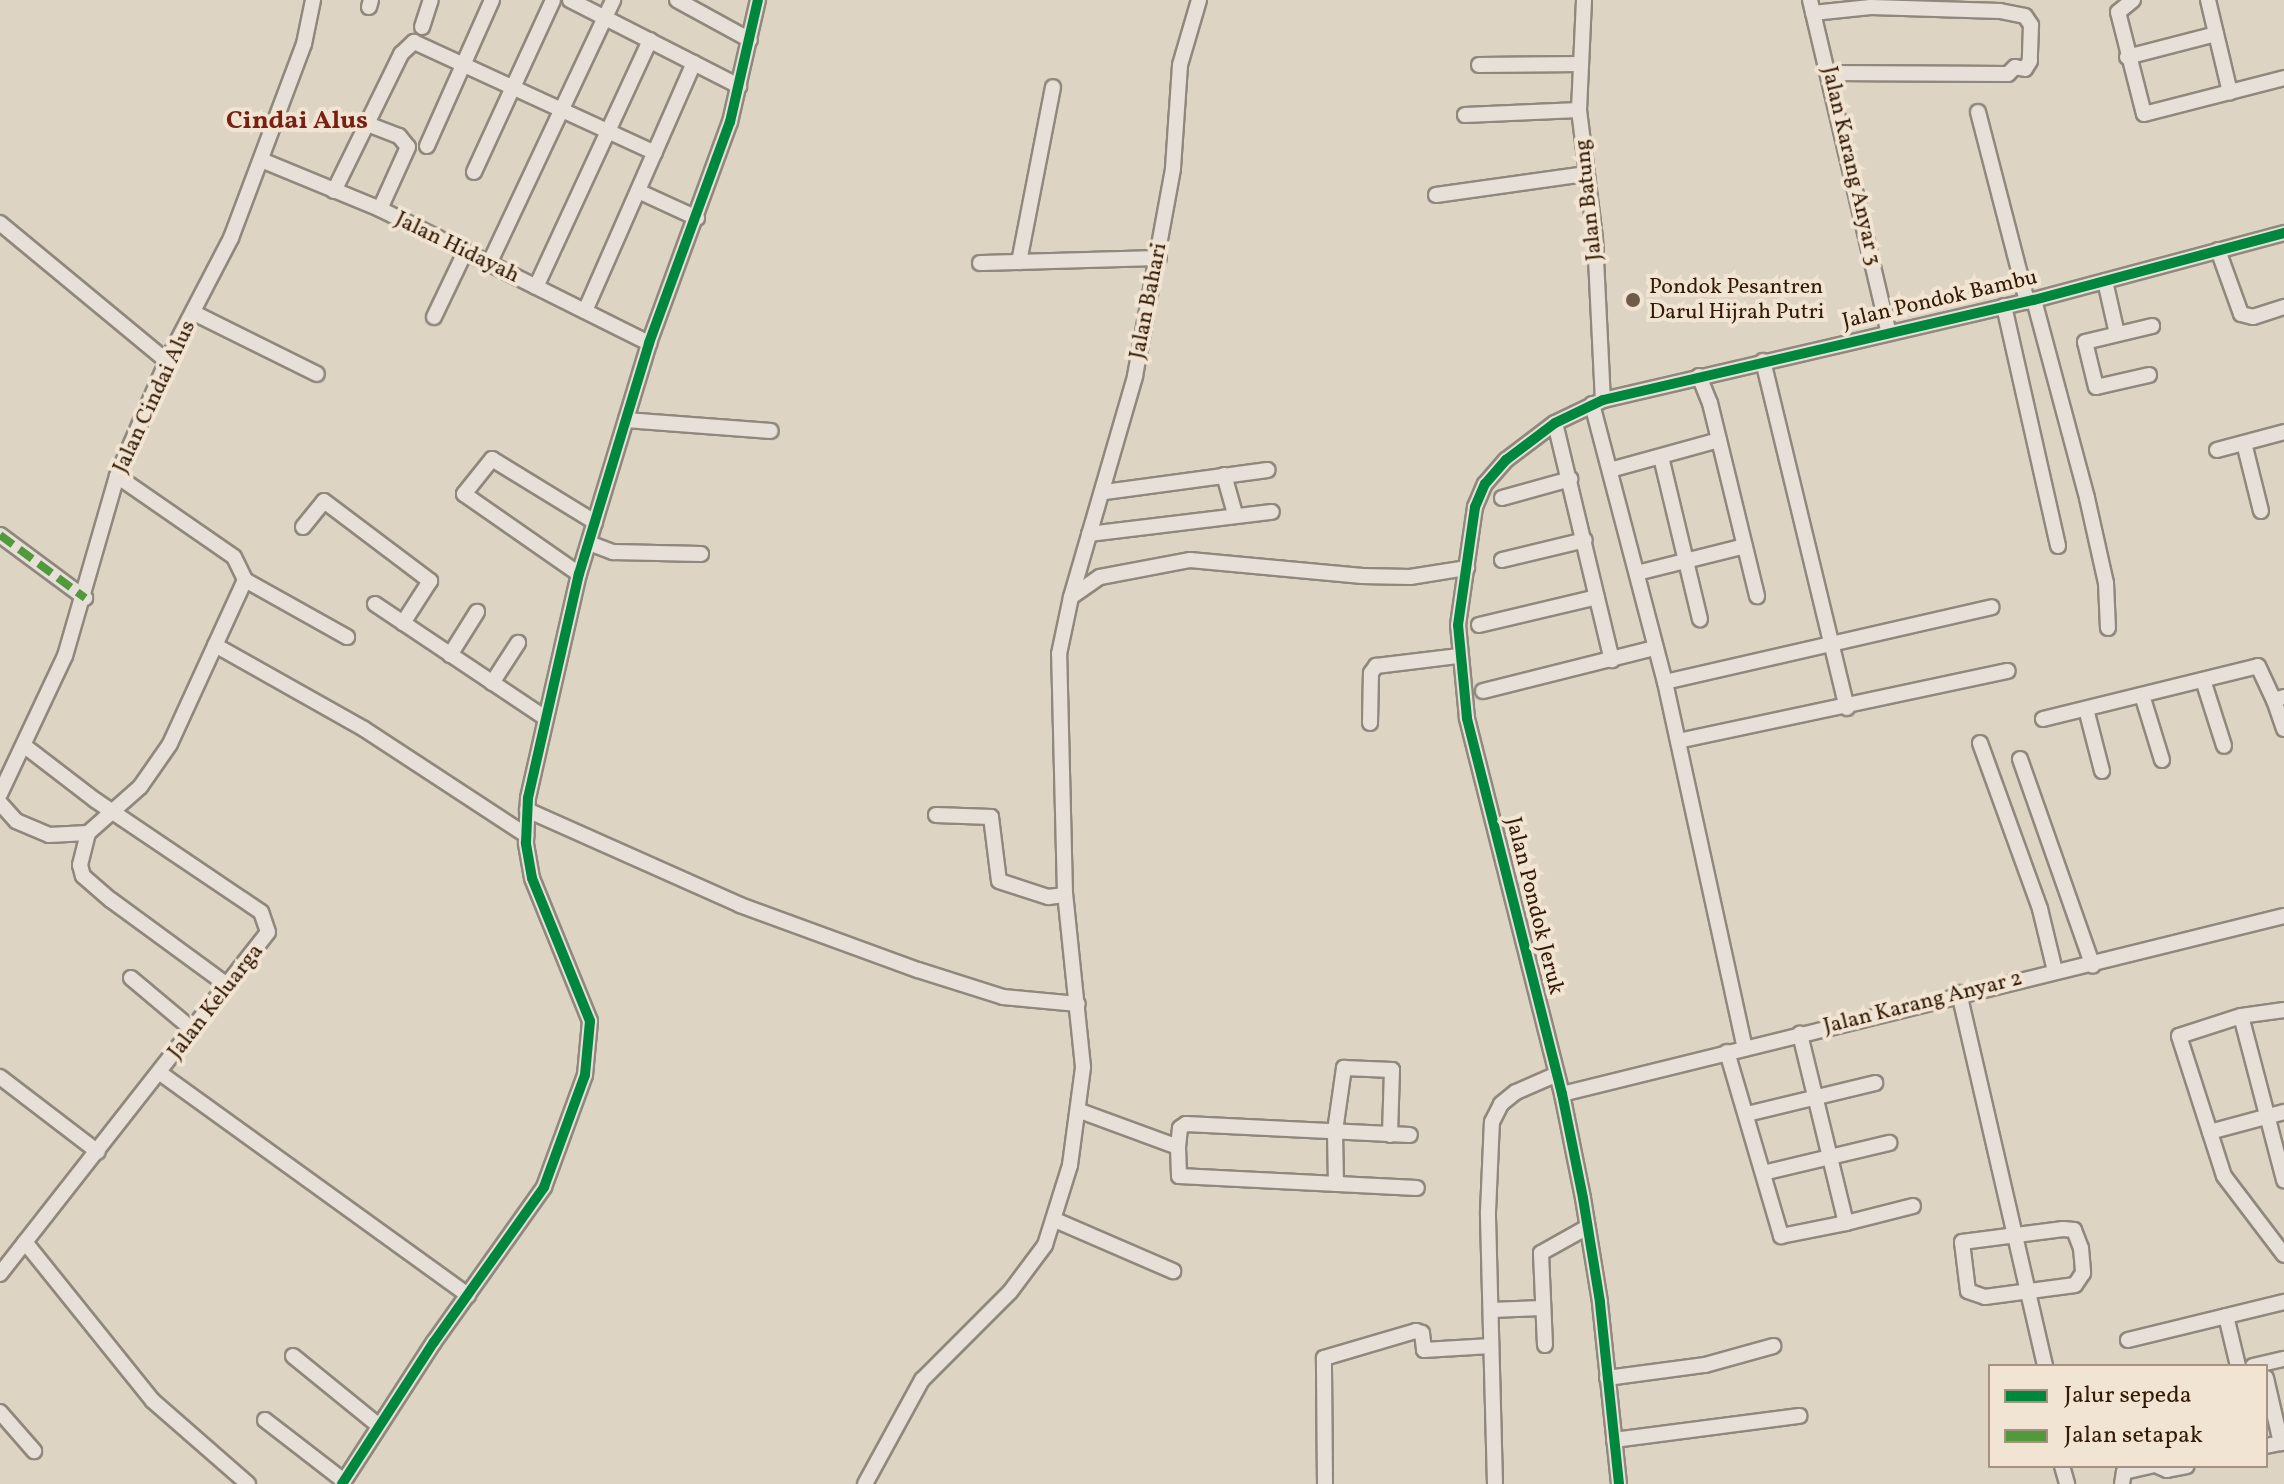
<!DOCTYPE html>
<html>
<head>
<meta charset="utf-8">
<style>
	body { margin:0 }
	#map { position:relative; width:2284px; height:1484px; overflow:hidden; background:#ded4c4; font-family:Vollkorn,serif }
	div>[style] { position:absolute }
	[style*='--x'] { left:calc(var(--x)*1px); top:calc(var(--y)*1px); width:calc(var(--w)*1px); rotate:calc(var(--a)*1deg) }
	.roads { filter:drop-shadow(2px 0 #90887c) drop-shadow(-2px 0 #90887c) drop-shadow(0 2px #90887c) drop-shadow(0 -2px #90887c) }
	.minor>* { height:14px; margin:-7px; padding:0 7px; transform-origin:7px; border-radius:7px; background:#e6e0d8 }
	.quiet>* { height:8px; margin-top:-4px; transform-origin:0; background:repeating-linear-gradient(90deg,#51993a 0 16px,transparent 0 24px) }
	.cycleway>* { height:10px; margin:-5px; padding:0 5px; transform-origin:5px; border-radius:5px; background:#00873e }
	.dots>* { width:22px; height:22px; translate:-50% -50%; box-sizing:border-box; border:4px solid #f1e4d2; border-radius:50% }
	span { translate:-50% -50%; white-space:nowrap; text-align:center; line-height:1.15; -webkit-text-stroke:8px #f1e4d2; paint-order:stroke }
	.street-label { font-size:22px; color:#331a04 }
	.poi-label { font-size:22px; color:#331a04 }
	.left { translate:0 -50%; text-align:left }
	.quarter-label { font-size:26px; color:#7a1f14; font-weight:700 }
	.legend { position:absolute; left:1988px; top:1364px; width:280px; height:104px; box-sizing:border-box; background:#f1e4d2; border:2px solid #a59380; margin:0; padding:10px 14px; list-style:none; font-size:24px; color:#331a04 }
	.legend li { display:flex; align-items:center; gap:16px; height:40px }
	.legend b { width:40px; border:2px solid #a59380 }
</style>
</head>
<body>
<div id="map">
	<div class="roads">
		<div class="minor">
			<div style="--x:570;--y:0;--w:190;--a:27"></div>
			<div style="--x:677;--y:0;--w:83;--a:28.7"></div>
			<div style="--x:1584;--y:0;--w:110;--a:92.6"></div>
			<div style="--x:1579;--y:110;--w:129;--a:82.9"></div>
			<div style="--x:1595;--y:238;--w:162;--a:87.2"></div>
			<div style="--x:1810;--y:0;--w:342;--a:76.7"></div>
			<div style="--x:2133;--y:0;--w:19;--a:141"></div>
			<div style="--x:2118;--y:12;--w:105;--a:75.7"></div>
			<div style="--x:2144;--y:114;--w:145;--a:-14.4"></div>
			<div style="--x:2208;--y:0;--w:95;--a:76.6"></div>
			<div style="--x:369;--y:7;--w:7;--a:-74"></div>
			<div style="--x:1813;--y:13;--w:58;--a:-5.9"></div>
			<div style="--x:1871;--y:7;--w:129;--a:1.8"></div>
			<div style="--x:2000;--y:11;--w:25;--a:11"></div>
			<div style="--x:2025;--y:16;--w:11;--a:56"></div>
			<div style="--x:2031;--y:25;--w:36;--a:92"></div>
			<div style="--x:2030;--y:61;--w:9;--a:122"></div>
			<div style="--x:2025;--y:69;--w:10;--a:-169"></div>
			<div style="--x:2015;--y:67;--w:10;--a:135"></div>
			<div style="--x:2008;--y:74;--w:178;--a:-179.7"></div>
			<div style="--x:422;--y:27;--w:28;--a:-72"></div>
			<div style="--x:2127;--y:57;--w:92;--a:-14.5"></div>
			<div style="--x:1479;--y:65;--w:102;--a:-0.6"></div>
			<div style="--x:1978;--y:112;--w:196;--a:75.5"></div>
			<div style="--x:1465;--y:115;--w:114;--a:-2.5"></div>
			<div style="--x:370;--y:125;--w:31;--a:21"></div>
			<div style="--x:399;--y:136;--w:14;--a:51"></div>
			<div style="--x:408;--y:147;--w:68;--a:114.3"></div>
			<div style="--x:427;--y:146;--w:160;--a:-66"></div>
			<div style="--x:261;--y:160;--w:129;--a:22.4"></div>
			<div style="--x:380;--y:209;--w:301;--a:26.5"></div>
			<div style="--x:474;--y:172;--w:189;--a:-65.3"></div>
			<div style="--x:334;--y:191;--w:153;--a:-63.9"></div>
			<div style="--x:401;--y:54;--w:18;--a:-43"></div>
			<div style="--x:414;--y:42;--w:265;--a:24.7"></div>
			<div style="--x:638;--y:191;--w:65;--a:24.6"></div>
			<div style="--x:1436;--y:195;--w:150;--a:-8"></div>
			<div style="--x:0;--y:223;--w:217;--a:39.6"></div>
			<div style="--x:2218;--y:250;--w:68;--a:70.2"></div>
			<div style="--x:2241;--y:314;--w:12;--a:14"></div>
			<div style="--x:2253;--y:317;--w:33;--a:-18"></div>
			<div style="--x:1019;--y:262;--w:178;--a:-79"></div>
			<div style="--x:980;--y:263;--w:179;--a:-1.6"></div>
			<div style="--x:489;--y:264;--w:292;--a:-64.8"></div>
			<div style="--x:2105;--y:281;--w:54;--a:77.2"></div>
			<div style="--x:536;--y:287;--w:272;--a:-65.2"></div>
			<div style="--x:2034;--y:300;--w:205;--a:75"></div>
			<div style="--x:2087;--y:498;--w:87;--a:77.4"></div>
			<div style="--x:2106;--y:583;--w:45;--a:87.5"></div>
			<div style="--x:2004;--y:306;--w:246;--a:77.3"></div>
			<div style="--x:585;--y:311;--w:271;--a:-66.3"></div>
			<div style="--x:194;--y:313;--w:137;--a:26.4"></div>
			<div style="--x:434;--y:317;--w:72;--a:-64.5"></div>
			<div style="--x:1763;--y:361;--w:357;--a:76.4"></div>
			<div style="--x:2149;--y:375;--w:54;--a:167.2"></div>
			<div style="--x:2096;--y:387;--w:46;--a:-103.7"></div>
			<div style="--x:2085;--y:342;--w:69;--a:-13.4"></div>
			<div style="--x:1699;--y:376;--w:29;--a:68"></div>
			<div style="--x:1710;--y:403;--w:199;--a:76.3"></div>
			<div style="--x:1592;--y:404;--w:287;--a:75.3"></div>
			<div style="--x:1665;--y:682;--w:375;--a:77.7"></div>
			<div style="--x:626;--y:420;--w:145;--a:4.3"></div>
			<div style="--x:1555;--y:423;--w:244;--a:76.5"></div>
			<div style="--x:2244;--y:443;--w:70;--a:76"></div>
			<div style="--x:2217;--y:450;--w:69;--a:-15"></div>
			<div style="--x:1661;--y:457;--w:167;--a:76.5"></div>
			<div style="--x:1610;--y:470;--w:113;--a:-15.4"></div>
			<div style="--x:1224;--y:475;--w:41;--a:74.2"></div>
			<div style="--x:117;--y:476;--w:142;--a:34.7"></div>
			<div style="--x:234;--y:557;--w:25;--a:64"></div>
			<div style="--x:245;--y:580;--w:180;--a:114.6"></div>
			<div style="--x:170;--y:744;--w:52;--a:124.9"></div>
			<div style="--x:140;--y:787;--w:69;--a:138.5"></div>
			<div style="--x:88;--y:833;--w:33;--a:104"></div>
			<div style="--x:80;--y:865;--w:11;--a:75"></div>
			<div style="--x:83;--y:876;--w:37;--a:41"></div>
			<div style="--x:111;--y:900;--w:144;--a:36.2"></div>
			<div style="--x:1105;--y:492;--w:164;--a:-7.7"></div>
			<div style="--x:1502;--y:498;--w:71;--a:-15.6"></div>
			<div style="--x:303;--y:527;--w:33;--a:-51"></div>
			<div style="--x:324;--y:501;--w:133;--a:37"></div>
			<div style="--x:430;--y:581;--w:50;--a:122.7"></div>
			<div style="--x:1089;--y:534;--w:184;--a:-6.9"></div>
			<div style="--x:0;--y:535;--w:106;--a:36.5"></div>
			<div style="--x:589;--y:543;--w:26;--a:21"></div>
			<div style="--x:613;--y:552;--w:88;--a:1.3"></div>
			<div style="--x:1502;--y:560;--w:85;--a:-13.5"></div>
			<div style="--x:1637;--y:573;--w:111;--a:-14"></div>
			<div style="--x:579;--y:574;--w:140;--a:-145.2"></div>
			<div style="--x:464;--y:494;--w:45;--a:-51.3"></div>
			<div style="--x:492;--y:459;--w:121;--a:31.5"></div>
			<div style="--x:245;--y:580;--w:117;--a:29.2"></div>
			<div style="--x:1071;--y:597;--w:230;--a:-73.8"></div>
			<div style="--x:1135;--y:376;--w:211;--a:-79.6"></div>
			<div style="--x:1173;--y:168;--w:103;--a:-86.1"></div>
			<div style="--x:1180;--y:65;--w:68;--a:-73.7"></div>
			<div style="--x:375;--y:604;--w:205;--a:33.8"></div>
			<div style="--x:1479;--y:625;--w:121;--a:-13.3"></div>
			<div style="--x:215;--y:645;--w:171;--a:29.4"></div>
			<div style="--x:364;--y:729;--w:194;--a:33.2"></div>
			<div style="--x:450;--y:655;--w:51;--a:-57.9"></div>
			<div style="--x:2203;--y:680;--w:69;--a:72.3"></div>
			<div style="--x:1665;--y:682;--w:335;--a:-12.9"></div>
			<div style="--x:492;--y:683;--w:48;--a:-57"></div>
			<div style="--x:1483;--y:691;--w:176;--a:-14.1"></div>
			<div style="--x:2142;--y:695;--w:68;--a:72.9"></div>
			<div style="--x:2086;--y:709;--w:64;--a:75.5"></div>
			<div style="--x:2043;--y:719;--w:221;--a:-13.8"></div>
			<div style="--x:2258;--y:666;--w:38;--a:65"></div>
			<div style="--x:1370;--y:723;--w:50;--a:-88.9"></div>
			<div style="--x:1371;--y:673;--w:9;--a:-54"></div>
			<div style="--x:1376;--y:666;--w:84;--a:-6.9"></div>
			<div style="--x:2284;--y:729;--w:31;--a:-109"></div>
			<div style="--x:2274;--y:700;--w:10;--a:-17"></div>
			<div style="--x:1678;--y:741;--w:337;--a:-12"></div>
			<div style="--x:1980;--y:743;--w:177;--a:70.1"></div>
			<div style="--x:2040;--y:909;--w:64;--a:76.4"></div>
			<div style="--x:2020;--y:759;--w:219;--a:70.6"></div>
			<div style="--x:0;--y:794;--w:153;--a:-64.8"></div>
			<div style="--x:65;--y:656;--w:187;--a:-73.9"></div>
			<div style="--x:117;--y:476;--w:125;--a:-66.5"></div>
			<div style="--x:167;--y:361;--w:139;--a:-62.5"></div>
			<div style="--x:231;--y:238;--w:207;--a:-69.4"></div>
			<div style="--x:304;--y:44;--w:45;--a:-78.4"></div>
			<div style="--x:0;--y:803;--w:24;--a:48"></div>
			<div style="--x:16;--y:821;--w:36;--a:23"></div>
			<div style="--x:49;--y:835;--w:39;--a:-3"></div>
			<div style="--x:527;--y:810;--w:233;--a:24"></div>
			<div style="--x:740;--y:905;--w:189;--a:20.1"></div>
			<div style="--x:918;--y:970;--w:89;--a:17.6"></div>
			<div style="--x:1003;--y:997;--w:75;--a:5.3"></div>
			<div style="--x:936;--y:815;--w:55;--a:2.1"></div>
			<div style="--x:991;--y:817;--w:64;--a:82.9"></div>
			<div style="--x:999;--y:881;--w:52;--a:18.1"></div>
			<div style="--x:1048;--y:897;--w:17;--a:-7"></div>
			<div style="--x:131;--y:978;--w:81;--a:40"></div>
			<div style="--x:1959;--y:993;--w:383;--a:77"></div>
			<div style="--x:2284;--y:1010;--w:43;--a:172.1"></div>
			<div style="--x:2241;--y:1016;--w:65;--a:162.1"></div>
			<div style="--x:2179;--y:1036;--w:147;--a:72.2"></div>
			<div style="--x:2224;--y:1176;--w:99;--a:52.8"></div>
			<div style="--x:2241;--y:1016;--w:170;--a:75.3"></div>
			<div style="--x:1727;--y:1052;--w:192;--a:73.6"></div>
			<div style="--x:1781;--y:1236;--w:66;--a:-11.3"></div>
			<div style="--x:1846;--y:1223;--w:195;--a:-103.7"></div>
			<div style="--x:160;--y:1073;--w:380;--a:35.8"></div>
			<div style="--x:0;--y:1077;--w:123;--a:37.4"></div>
			<div style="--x:1562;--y:1094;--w:744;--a:-13.85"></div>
			<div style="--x:1080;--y:1111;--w:104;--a:20.2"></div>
			<div style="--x:1178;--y:1147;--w:29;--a:88"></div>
			<div style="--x:1179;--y:1176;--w:238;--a:2.9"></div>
			<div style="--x:1747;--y:1114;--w:132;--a:-13.6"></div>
			<div style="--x:2210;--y:1132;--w:77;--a:-15.1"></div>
			<div style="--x:1178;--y:1147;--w:19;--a:-84"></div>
			<div style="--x:1180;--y:1128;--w:7;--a:-34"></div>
			<div style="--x:1186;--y:1124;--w:224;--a:2.8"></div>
			<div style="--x:1763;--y:1173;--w:130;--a:-13.4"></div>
			<div style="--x:1336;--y:1184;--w:53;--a:-91.1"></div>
			<div style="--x:1335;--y:1131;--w:64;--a:-81.9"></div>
			<div style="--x:1344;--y:1068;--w:48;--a:2.4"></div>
			<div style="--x:1392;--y:1070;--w:65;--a:91.8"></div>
			<div style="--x:1055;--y:1220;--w:129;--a:23.4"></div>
			<div style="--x:1846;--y:1223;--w:69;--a:-14.2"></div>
			<div style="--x:2063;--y:1229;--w:11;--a:5"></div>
			<div style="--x:2074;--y:1230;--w:19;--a:69"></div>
			<div style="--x:2081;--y:1248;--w:25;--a:85"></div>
			<div style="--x:2083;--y:1273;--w:14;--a:124"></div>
			<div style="--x:2075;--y:1285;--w:91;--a:172.4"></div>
			<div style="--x:1985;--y:1297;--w:18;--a:-161"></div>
			<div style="--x:1968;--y:1291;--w:49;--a:-97"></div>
			<div style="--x:1962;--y:1242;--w:102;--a:-7.3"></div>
			<div style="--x:25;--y:1242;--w:204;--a:51.2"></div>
			<div style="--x:153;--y:1401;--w:126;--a:41.1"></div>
			<div style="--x:0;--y:1274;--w:434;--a:-51.9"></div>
			<div style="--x:268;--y:932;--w:21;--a:-109"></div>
			<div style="--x:261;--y:912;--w:200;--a:-146"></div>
			<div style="--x:95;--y:800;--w:87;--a:-142.5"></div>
			<div style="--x:1491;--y:1310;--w:51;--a:-2.2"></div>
			<div style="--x:2226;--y:1316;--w:51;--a:76.5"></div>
			<div style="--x:2128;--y:1340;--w:161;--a:-13.7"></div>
			<div style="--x:1545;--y:1345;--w:92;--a:-92.5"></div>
			<div style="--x:1541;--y:1253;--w:51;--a:-29.1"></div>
			<div style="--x:293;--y:1356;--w:109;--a:39.1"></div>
			<div style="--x:2253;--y:1366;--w:32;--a:-13"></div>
			<div style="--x:1607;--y:1378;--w:99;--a:-7.6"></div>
			<div style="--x:1705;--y:1365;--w:71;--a:-15.6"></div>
			<div style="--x:2266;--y:1378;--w:67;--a:77"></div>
			<div style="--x:2281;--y:1443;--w:15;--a:169"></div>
			<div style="--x:0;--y:1412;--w:52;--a:48.9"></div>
			<div style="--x:265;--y:1420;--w:100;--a:37.7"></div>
			<div style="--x:1614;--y:1440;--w:187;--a:-7.4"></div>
			<div style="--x:2062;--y:1466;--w:19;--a:74"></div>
			<div style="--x:2158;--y:1466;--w:10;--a:24"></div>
			<div style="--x:2167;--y:1470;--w:20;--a:-11"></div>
			<div style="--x:342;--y:1484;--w:169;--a:-57.1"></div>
			<div style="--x:434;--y:1342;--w:190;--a:-54.6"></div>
			<div style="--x:544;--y:1187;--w:119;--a:-69.9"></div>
			<div style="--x:585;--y:1075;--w:54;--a:-84.7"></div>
			<div style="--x:590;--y:1021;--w:154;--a:-112.1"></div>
			<div style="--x:532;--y:878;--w:36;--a:-100"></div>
			<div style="--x:526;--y:843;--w:45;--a:-87.5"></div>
			<div style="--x:528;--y:798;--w:230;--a:-77.2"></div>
			<div style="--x:579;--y:574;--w:241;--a:-73.1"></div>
			<div style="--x:649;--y:343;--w:235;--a:-69.9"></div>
			<div style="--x:730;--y:122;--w:125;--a:-77.1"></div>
			<div style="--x:865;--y:1484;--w:119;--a:-61.3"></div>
			<div style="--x:922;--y:1380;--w:124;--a:-45"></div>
			<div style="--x:1010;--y:1292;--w:59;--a:-53.3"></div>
			<div style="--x:1045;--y:1245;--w:84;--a:-72.6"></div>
			<div style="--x:1070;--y:1165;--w:99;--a:-82.4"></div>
			<div style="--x:1083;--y:1067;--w:174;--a:-95.9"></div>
			<div style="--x:1065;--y:894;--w:240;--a:-91.4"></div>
			<div style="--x:1059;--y:654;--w:58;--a:-78.1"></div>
			<div style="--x:1071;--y:597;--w:35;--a:-35"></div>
			<div style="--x:1100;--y:577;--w:92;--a:-10.7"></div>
			<div style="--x:1190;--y:560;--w:173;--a:5.3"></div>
			<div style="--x:1362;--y:576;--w:48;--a:1.2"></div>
			<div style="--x:1410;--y:577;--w:58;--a:-9"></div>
			<div style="--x:1325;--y:1484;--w:126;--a:-90.5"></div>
			<div style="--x:1324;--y:1358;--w:96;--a:-16.4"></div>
			<div style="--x:1416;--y:1331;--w:6;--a:18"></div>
			<div style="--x:1422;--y:1333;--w:17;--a:83"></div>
			<div style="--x:1424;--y:1350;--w:67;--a:-3.4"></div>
			<div style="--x:1495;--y:1484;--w:272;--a:-91.5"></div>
			<div style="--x:1488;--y:1212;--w:90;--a:-87.5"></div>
			<div style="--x:1492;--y:1122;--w:20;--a:-63"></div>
			<div style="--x:1501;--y:1104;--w:19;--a:-39"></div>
			<div style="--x:1516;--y:1092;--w:43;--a:-23.6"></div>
			<div style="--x:1619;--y:1484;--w:183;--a:-96"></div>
			<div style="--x:1600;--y:1302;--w:105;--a:-99.3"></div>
			<div style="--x:1583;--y:1198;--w:106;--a:-101.4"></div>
			<div style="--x:1562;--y:1094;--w:388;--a:-104.2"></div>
			<div style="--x:1467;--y:718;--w:93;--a:-95.5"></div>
			<div style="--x:1458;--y:625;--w:119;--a:-81.8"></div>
			<div style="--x:1475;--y:507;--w:25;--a:-67"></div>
			<div style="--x:1485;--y:484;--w:32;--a:-49"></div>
			<div style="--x:1506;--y:460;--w:61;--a:-37.1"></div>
			<div style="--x:1555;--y:423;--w:53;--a:-25.6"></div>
			<div style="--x:1603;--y:400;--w:442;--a:-13.1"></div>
			<div style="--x:2034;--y:300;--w:259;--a:-15"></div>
			<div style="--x:2122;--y:1484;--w:12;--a:-81"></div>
			<div style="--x:2124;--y:1472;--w:28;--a:-13"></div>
		</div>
	</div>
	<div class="quiet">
		<div style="--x:0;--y:535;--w:106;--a:36.5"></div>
	</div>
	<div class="cycleway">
		<div style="--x:342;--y:1484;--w:169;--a:-57.1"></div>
		<div style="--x:434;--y:1342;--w:190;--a:-54.6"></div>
		<div style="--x:544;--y:1187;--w:119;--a:-69.9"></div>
		<div style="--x:585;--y:1075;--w:54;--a:-84.7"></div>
		<div style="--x:590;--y:1021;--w:154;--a:-112.1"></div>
		<div style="--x:532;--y:878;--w:36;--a:-100"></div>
		<div style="--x:526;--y:843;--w:45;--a:-87.5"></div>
		<div style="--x:528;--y:798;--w:230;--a:-77.2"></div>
		<div style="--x:579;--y:574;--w:241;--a:-73.1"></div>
		<div style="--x:649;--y:343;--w:235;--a:-69.9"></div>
		<div style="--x:730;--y:122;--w:125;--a:-77.1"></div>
		<div style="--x:1619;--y:1484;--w:183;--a:-96"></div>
		<div style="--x:1600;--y:1302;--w:105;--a:-99.3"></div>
		<div style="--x:1583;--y:1198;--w:106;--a:-101.4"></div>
		<div style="--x:1562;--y:1094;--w:388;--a:-104.2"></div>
		<div style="--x:1467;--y:718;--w:93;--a:-95.5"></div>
		<div style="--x:1458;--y:625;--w:119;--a:-81.8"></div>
		<div style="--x:1475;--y:507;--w:25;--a:-67"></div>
		<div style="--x:1485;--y:484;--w:32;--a:-49"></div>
		<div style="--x:1506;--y:460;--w:61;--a:-37.1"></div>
		<div style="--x:1555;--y:423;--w:53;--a:-25.6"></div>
		<div style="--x:1603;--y:400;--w:442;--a:-13.1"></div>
		<div style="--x:2034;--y:300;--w:259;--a:-15"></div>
	</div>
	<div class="dots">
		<div style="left:1633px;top:300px;background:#6f5b47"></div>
	</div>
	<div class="street-label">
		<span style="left:1851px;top:166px;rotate:77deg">Jalan Karang Anyar 3</span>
		<span style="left:1589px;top:200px;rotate:-96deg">Jalan Batung</span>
		<span style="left:457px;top:248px;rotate:26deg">Jalan Hidayah</span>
		<span style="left:1940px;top:300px;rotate:-13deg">Jalan Pondok Bambu</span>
		<span style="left:1149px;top:301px;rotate:-79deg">Jalan Bahari</span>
		<span style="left:155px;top:397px;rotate:-65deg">Jalan Cindai Alus</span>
		<span style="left:1534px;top:906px;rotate:76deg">Jalan Pondok Jeruk</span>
		<span style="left:216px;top:1002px;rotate:-52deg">Jalan Keluarga</span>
		<span style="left:1923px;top:1003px;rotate:-14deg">Jalan Karang Anyar 2</span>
	</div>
	<div class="poi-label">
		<span class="left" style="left:1649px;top:300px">Pondok Pesantren<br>Darul Hijrah Putri</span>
	</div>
	<div class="quarter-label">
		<span style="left:297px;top:122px">Cindai Alus</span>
	</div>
	<ul class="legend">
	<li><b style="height:10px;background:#00873e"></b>Jalur sepeda</li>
	<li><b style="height:10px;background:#51993a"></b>Jalan setapak</li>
	</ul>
</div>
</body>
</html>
